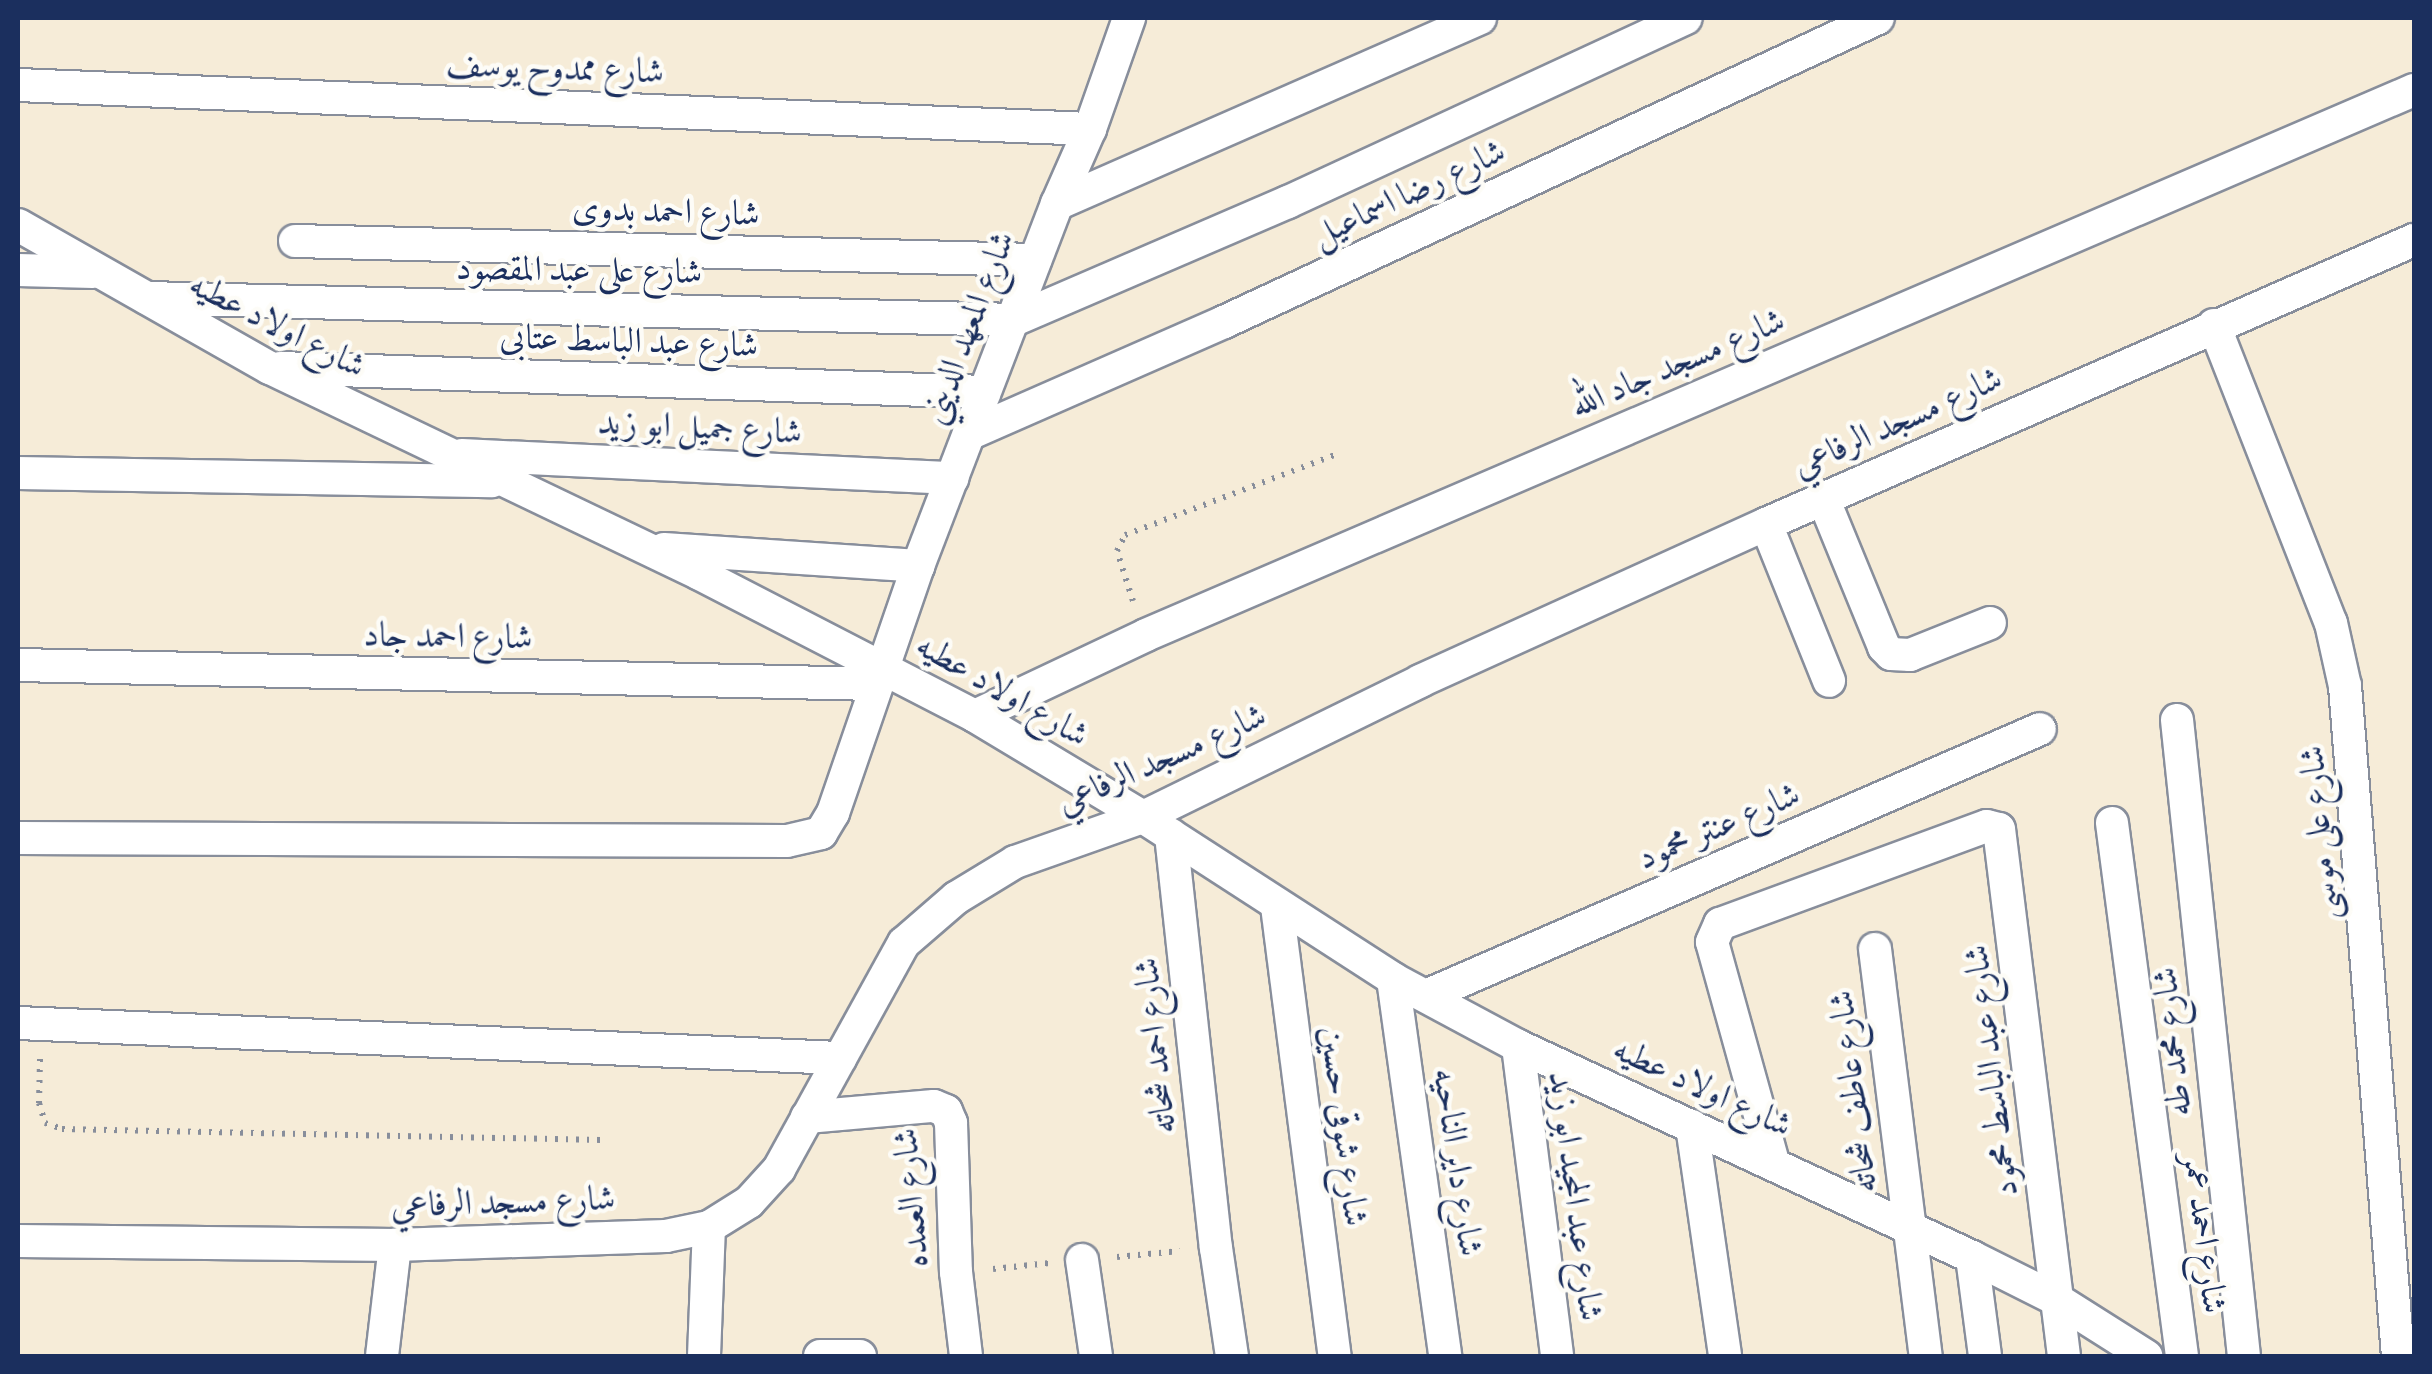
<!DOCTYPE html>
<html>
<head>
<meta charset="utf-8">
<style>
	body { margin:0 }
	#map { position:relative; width:2432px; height:1374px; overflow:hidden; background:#f6ecd8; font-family:"EB Garamond",Amiri,serif }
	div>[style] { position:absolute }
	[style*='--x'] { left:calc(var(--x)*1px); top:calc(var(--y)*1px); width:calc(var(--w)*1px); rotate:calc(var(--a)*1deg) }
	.path>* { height:6px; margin-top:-3px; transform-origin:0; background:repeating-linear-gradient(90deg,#888e9b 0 2.5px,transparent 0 10.5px) }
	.roads { filter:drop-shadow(2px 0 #888e9b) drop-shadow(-2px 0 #888e9b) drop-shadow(0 2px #888e9b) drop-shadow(0 -2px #888e9b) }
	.minor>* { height:32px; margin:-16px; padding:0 16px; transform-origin:16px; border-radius:16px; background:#fff }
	span { translate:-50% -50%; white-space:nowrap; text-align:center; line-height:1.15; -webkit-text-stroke:9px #fdfcf7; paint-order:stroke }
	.street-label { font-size:35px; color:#1b2f5e }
	.frame { position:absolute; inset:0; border:20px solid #1b2f5e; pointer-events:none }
</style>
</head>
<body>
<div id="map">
	<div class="path">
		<div style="--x:1133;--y:601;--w:52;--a:-107.7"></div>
		<div style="--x:1117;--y:551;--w:18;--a:-63"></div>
		<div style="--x:1125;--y:535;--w:230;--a:-20.9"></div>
		<div style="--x:40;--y:1059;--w:44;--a:91.3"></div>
		<div style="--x:39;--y:1103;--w:21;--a:73"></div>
		<div style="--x:45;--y:1123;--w:18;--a:19"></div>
		<div style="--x:62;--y:1129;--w:539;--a:1.17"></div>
		<div style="--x:1117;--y:1257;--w:63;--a:-5.4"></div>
		<div style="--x:993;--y:1269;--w:57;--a:-6"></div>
	</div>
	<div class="roads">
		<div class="minor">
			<div style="--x:18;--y:85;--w:1073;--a:2.35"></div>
			<div style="--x:1057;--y:204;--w:462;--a:-23.7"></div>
			<div style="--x:18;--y:225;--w:290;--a:29.6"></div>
			<div style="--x:270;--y:368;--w:475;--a:25.6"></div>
			<div style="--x:698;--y:573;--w:312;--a:27.3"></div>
			<div style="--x:975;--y:716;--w:196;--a:31"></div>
			<div style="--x:1143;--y:817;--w:298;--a:32.9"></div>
			<div style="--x:1393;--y:979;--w:142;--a:28.2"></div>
			<div style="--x:1518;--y:1046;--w:501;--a:24.93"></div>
			<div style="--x:1972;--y:1257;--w:94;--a:26.6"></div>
			<div style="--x:2056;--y:1299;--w:107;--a:32.3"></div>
			<div style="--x:295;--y:241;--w:740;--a:1.47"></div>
			<div style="--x:18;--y:270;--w:75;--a:1.5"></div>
			<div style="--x:147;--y:298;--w:867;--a:1.45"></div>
			<div style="--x:1014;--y:320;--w:298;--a:-23.3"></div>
			<div style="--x:1288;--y:202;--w:438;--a:-24.8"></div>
			<div style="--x:2214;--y:325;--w:320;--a:68.6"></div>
			<div style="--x:2331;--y:623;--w:65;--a:77.5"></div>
			<div style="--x:2345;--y:686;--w:672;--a:85.48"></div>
			<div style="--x:280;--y:368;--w:705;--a:1.95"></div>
			<div style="--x:969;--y:434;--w:279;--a:-23.7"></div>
			<div style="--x:1224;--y:322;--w:721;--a:-24.93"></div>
			<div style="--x:462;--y:455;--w:491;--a:2.7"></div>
			<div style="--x:18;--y:473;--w:474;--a:1"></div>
			<div style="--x:1823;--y:498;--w:161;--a:67.7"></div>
			<div style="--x:1884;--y:647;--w:10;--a:45"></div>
			<div style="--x:1891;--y:654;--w:19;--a:3"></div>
			<div style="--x:1910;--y:655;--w:86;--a:-21.8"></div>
			<div style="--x:1766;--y:524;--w:169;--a:68.1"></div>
			<div style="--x:664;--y:549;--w:255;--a:3.8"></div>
			<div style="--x:18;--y:665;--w:859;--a:1.27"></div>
			<div style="--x:975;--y:716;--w:189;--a:-25.3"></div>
			<div style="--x:1146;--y:635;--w:1380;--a:-23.26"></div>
			<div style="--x:2177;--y:720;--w:640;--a:83.99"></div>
			<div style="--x:2112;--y:823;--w:538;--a:82.52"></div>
			<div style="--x:1171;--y:835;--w:415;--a:83.8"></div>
			<div style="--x:1216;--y:1248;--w:109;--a:81.6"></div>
			<div style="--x:18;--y:838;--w:769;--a:0.22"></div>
			<div style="--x:787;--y:841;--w:35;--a:-13"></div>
			<div style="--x:821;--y:833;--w:23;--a:-59"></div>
			<div style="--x:833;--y:813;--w:261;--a:-71"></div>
			<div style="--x:918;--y:566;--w:388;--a:-69"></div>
			<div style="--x:1057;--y:204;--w:82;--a:-66.3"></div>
			<div style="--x:1090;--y:129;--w:118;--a:-70.6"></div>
			<div style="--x:1277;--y:906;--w:454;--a:82.7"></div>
			<div style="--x:1875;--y:949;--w:410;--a:82.9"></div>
			<div style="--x:1393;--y:979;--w:381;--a:82.1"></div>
			<div style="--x:1428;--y:995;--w:667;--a:-23.49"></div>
			<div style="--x:18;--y:1023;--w:823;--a:2.44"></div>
			<div style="--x:1518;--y:1046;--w:312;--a:82.8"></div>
			<div style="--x:807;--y:1117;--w:127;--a:-5"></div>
			<div style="--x:934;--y:1106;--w:13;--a:23"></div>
			<div style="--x:946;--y:1111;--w:13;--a:67"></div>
			<div style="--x:951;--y:1123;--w:149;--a:88.1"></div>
			<div style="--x:956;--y:1272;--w:85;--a:83.2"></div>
			<div style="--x:1692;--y:1126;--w:232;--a:81.8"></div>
			<div style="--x:1773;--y:1162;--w:228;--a:-105.5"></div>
			<div style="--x:1712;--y:942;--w:20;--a:-66"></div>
			<div style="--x:1720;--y:924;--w:284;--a:-20.2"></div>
			<div style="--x:1987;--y:826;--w:12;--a:14"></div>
			<div style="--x:1999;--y:829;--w:531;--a:82.97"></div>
			<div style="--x:18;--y:1241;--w:377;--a:0.6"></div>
			<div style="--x:395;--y:1245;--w:271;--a:-1.9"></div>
			<div style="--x:666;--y:1236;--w:44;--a:-11.8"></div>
			<div style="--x:709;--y:1227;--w:47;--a:-32"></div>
			<div style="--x:749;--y:1202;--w:45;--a:-47.7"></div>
			<div style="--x:779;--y:1169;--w:258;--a:-61.1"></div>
			<div style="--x:904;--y:943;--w:69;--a:-40.9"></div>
			<div style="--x:956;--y:898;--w:69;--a:-31.4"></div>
			<div style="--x:1015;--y:862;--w:136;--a:-19.4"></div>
			<div style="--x:1143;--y:817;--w:309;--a:-26.1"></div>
			<div style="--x:1420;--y:681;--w:380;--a:-24.4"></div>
			<div style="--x:1766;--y:524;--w:708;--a:-23.67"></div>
			<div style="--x:1972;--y:1257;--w:100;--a:82.5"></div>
			<div style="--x:1082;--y:1260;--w:97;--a:81.7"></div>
			<div style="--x:382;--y:1356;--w:112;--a:-83.3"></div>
			<div style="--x:704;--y:1356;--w:129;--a:-87.8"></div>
			<div style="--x:820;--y:1356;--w:40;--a:0"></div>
		</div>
	</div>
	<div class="street-label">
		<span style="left:555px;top:67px;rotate:2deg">شارع ممدوح يوسف</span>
		<span style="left:1408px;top:192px;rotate:-25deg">شارع رضا اسماعيل</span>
		<span style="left:666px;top:210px;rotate:2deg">شارع احمد بدوى</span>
		<span style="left:579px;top:269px;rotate:1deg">شارع على عبد المقصود</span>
		<span style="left:278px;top:324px;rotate:27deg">شارع اولاد عطيه</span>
		<span style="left:967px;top:327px;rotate:-69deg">شارع المعهد الديني</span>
		<span style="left:629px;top:340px;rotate:2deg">شارع عبد الباسط عتابى</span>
		<span style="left:1677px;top:362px;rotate:-23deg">شارع مسجد جاد الله</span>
		<span style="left:1897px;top:421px;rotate:-24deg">شارع مسجد الرفاعي</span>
		<span style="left:700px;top:426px;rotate:3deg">شارع جميل ابو زيد</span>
		<span style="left:448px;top:635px;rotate:1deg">شارع احمد جاد</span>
		<span style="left:1003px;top:689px;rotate:30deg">شارع اولاد عطيه</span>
		<span style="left:1161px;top:758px;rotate:-24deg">شارع مسجد الرفاعي</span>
		<span style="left:1718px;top:825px;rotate:-23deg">شارع عنتر محمود</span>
		<span style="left:2318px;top:833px;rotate:-95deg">شارع على موسى</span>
		<span style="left:2171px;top:1042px;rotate:-96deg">شارع محمد طه</span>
		<span style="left:1154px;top:1046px;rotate:-96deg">شارع احمد شحاته</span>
		<span style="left:1990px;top:1071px;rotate:-97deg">شارع عبد الباسط محمود</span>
		<span style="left:1703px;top:1086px;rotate:25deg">شارع اولاد عطيه</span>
		<span style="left:1852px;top:1092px;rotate:-97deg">شارع عاطف شحاته</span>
		<span style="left:1345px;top:1126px;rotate:83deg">شارع شوقى حسين</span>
		<span style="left:1459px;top:1162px;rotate:82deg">شارع داير الناحيه</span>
		<span style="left:1577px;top:1196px;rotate:83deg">شارع عبد المجيد ابو زيد</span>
		<span style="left:910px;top:1198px;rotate:-95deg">شارع العمده</span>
		<span style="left:503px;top:1201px;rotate:-2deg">شارع مسجد الرفاعي</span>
		<span style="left:2206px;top:1233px;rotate:83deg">شارع احمد عمر</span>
	</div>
	<div class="frame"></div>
</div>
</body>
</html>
